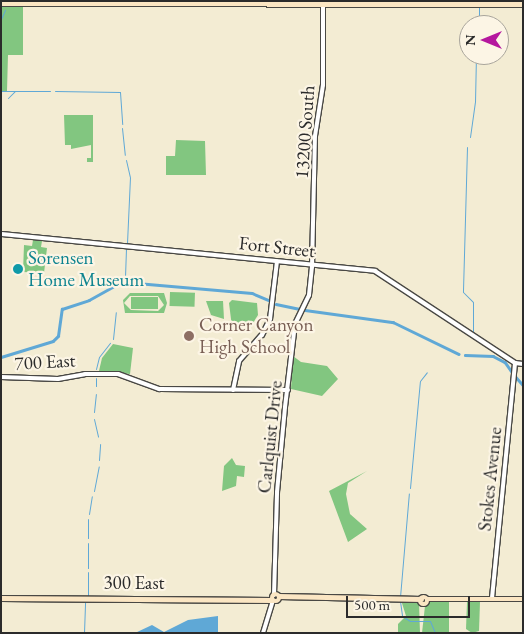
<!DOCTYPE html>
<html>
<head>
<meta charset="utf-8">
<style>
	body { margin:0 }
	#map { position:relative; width:524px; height:634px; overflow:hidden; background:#f3ecd3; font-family:"EB Garamond",serif }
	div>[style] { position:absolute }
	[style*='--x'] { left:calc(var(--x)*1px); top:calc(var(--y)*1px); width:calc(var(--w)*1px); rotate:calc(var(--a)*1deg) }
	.green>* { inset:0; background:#82c680; transform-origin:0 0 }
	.water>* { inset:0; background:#5fa8d6 }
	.stream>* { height:1px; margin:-0.5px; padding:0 0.5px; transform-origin:0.5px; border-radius:0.5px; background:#5fa8d6 }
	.canal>* { height:2.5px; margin:-1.25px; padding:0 1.25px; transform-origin:1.25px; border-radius:1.25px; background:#5fa8d6 }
	.roads { filter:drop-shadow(1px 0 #494844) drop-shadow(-1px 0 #494844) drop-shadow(0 1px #494844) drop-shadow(0 -1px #494844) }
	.tertiary>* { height:4px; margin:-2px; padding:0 2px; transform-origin:2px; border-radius:2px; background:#fff }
	.secondary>* { height:4.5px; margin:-2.25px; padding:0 2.25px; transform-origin:2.25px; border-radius:2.25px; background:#fbe6c3 }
	.secondary>.ring { margin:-2.25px; padding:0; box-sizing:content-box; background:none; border:4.5px solid #fbe6c3; border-radius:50% }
	.dots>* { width:14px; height:14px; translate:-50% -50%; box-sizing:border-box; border:2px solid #fcf5e5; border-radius:50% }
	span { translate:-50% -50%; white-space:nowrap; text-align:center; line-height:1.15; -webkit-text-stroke:4.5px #fcf5e5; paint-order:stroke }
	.street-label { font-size:19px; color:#2b2b2b }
	.culture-label { font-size:19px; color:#0d838f }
	.left { translate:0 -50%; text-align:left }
	.education-label { font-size:19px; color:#785e54 }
	.frame { position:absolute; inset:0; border:2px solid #2b2b2b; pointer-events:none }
	.north { position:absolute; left:459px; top:15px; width:50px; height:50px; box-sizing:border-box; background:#fcf5e5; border:1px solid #a8a49b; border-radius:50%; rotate:270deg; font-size:14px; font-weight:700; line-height:20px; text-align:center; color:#2b2b2b }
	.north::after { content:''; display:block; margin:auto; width:18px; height:22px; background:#b5179e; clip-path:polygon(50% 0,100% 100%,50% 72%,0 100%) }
	.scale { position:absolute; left:346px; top:596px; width:124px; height:22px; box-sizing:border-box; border:2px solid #2b2b2b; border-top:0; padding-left:6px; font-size:15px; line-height:18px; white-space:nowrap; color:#2b2b2b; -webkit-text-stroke:4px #fcf5e5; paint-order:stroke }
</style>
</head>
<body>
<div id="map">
	<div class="green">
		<div style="clip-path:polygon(1px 5px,23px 5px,23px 55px,8px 55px,7px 91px,1px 91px)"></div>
		<div style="clip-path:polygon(64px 115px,93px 115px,93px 162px,87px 162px,87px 158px,91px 158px,91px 145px,71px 149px,71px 145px,65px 145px)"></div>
		<div style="clip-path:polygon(176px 140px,205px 141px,206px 175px,166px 175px,166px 156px,175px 156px)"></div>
		<div style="clip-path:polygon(33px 240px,42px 241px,41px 247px,47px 248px,44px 273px,23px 272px,24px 245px,32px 246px)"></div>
		<div style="left:170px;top:292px;width:25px;height:14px;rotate:2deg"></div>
		<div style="clip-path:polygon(evenodd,130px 293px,164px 293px,167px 303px,164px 313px,125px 313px,123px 300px,130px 293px,130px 296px,158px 296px,164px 305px,158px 311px,131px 310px,124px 303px,130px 296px)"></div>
		<div style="left:131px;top:297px;width:27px;height:12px"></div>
		<div style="clip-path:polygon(232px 300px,257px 303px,258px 315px,251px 326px,242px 329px,232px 327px,229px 303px)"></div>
		<div style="clip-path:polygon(206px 301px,223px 301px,224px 319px,211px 315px)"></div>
		<div style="clip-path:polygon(113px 344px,133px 348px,130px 374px,99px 371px,102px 358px)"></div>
		<div style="clip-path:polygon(293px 356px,301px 362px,327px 366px,338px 379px,322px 396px,291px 389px)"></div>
		<div style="clip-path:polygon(232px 458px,236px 465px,245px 466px,244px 477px,237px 476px,236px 486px,222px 491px,224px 466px)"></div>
		<div style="clip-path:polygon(367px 471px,348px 483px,346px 494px,350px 514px,367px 529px,348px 542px,329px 491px)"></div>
		<div style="clip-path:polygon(401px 600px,419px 603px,420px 633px,388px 633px,398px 632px,398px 624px,406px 616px)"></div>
		<div style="clip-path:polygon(449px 601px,449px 633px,422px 633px,425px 606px,430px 602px)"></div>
		<div style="clip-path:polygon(467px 602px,480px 602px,479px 631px,472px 633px,466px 629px)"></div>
	</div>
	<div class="water">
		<div style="clip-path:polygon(218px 616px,218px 633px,135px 633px,152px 625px,164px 632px,188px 620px)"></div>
	</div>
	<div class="stream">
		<div style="--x:479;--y:7;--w:9;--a:90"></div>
		<div style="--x:1;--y:19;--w:10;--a:-66"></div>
		<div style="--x:479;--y:21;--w:4;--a:76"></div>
		<div style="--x:1;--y:91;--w:49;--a:0"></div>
		<div style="--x:55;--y:91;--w:65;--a:0.9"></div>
		<div style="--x:120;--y:92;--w:32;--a:86"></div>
		<div style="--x:8;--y:98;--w:10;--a:-45"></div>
		<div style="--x:122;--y:128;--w:27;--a:84"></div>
		<div style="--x:470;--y:137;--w:35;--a:-82"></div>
		<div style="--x:475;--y:102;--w:47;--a:-88.8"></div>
		<div style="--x:467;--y:147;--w:145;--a:91.6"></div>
		<div style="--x:463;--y:292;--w:14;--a:45"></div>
		<div style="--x:473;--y:302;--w:30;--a:90"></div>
		<div style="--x:126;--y:160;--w:17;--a:77"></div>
		<div style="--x:130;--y:177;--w:66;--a:92.6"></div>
		<div style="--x:125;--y:277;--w:28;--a:-88"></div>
		<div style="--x:113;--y:339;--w:27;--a:-84"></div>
		<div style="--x:96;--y:369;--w:12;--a:-76"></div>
		<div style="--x:99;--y:357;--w:18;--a:-52"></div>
		<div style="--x:96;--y:386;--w:8;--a:-90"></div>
		<div style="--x:94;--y:412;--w:18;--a:-84"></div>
		<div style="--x:94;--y:419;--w:18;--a:77"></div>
		<div style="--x:99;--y:460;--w:16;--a:-86"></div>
		<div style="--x:410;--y:488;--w:107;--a:-84.7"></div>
		<div style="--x:420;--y:381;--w:11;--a:-52"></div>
		<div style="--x:94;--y:491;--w:25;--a:-79"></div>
		<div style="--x:89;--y:514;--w:18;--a:-81"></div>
		<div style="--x:88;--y:538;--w:19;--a:-90"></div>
		<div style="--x:88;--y:568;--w:25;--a:-90"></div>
		<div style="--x:88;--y:596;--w:24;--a:-90"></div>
		<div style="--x:400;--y:597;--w:104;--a:-85.1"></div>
		<div style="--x:400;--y:601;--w:15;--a:82"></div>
		<div style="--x:402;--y:616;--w:9;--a:32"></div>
		<div style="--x:410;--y:621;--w:20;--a:0"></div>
		<div style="--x:430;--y:621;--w:13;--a:67"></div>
		<div style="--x:84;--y:633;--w:32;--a:-88"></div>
	</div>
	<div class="canal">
		<div style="--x:125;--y:282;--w:127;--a:5"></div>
		<div style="--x:252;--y:293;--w:21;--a:23"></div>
		<div style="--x:276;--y:304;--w:24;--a:12"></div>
		<div style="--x:305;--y:310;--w:89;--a:7.8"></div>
		<div style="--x:393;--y:322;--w:73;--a:25.9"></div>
		<div style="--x:465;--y:355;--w:28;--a:2"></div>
		<div style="--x:493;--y:356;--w:13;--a:27"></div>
		<div style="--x:505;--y:362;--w:12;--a:55"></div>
		<div style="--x:1;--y:357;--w:54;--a:-17.1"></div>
		<div style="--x:53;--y:341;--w:7;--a:-45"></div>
		<div style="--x:58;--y:336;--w:27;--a:-82"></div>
		<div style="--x:62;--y:309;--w:28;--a:-18"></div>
		<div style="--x:89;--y:300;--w:37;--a:-29"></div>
		<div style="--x:516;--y:377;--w:11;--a:49"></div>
	</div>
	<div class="roads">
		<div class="tertiary">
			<div style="--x:1;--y:234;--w:376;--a:5.6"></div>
			<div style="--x:375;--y:271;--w:168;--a:33.3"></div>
			<div style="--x:515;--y:363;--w:8;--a:7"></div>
			<div style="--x:1;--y:377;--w:57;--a:2"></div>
			<div style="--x:58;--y:379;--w:27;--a:-10"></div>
			<div style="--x:85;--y:374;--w:33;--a:0"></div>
			<div style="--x:118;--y:374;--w:44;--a:20.1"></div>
			<div style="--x:159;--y:389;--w:129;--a:0.4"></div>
			<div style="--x:233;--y:390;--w:30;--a:-78"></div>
			<div style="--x:239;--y:361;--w:35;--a:-49"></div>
			<div style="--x:262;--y:335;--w:18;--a:-63"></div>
			<div style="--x:270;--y:319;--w:58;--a:-83.1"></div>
			<div style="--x:274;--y:595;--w:103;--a:-88.3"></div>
			<div style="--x:277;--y:492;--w:85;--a:-84.6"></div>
			<div style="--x:285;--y:407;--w:84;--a:-83.1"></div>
			<div style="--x:295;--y:324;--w:32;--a:-64"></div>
			<div style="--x:309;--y:295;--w:28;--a:-84"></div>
			<div style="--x:312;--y:267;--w:131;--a:-88.7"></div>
			<div style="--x:315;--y:136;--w:52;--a:-81.1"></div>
			<div style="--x:323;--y:85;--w:84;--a:-90"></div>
			<div style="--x:492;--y:598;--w:236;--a:-84.4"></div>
			<div style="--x:263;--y:633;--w:34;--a:-73"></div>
		</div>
		<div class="secondary">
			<div style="--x:1;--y:3;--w:522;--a:0.11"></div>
			<div class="ring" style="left:272px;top:594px;width:3.5px;height:3.5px"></div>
			<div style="--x:279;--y:596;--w:142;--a:1.2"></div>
			<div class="ring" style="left:420.5px;top:597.5px;width:2.5px;height:2.5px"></div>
			<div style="--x:1;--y:598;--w:271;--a:0.4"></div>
			<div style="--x:427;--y:599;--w:96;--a:0"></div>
		</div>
	</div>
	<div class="dots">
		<div style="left:18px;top:269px;background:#0f9aa8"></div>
		<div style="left:189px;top:336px;background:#8d6e63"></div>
	</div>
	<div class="street-label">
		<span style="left:305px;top:132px;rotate:-86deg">13200 South</span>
		<span style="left:277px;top:247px;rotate:6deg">Fort Street</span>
		<span style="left:45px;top:362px;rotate:-3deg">700 East</span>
		<span style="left:270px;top:437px;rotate:-84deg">Carlquist Drive</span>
		<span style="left:490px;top:479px;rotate:-84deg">Stokes Avenue</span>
		<span style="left:134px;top:583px">300 East</span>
	</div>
	<div class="culture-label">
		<span class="left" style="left:28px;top:269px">Sorensen<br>Home Museum</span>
	</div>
	<div class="education-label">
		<span class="left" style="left:199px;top:336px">Corner Canyon<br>High School</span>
	</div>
	<div class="frame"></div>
	<div class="north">N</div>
	<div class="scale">500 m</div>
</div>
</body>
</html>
